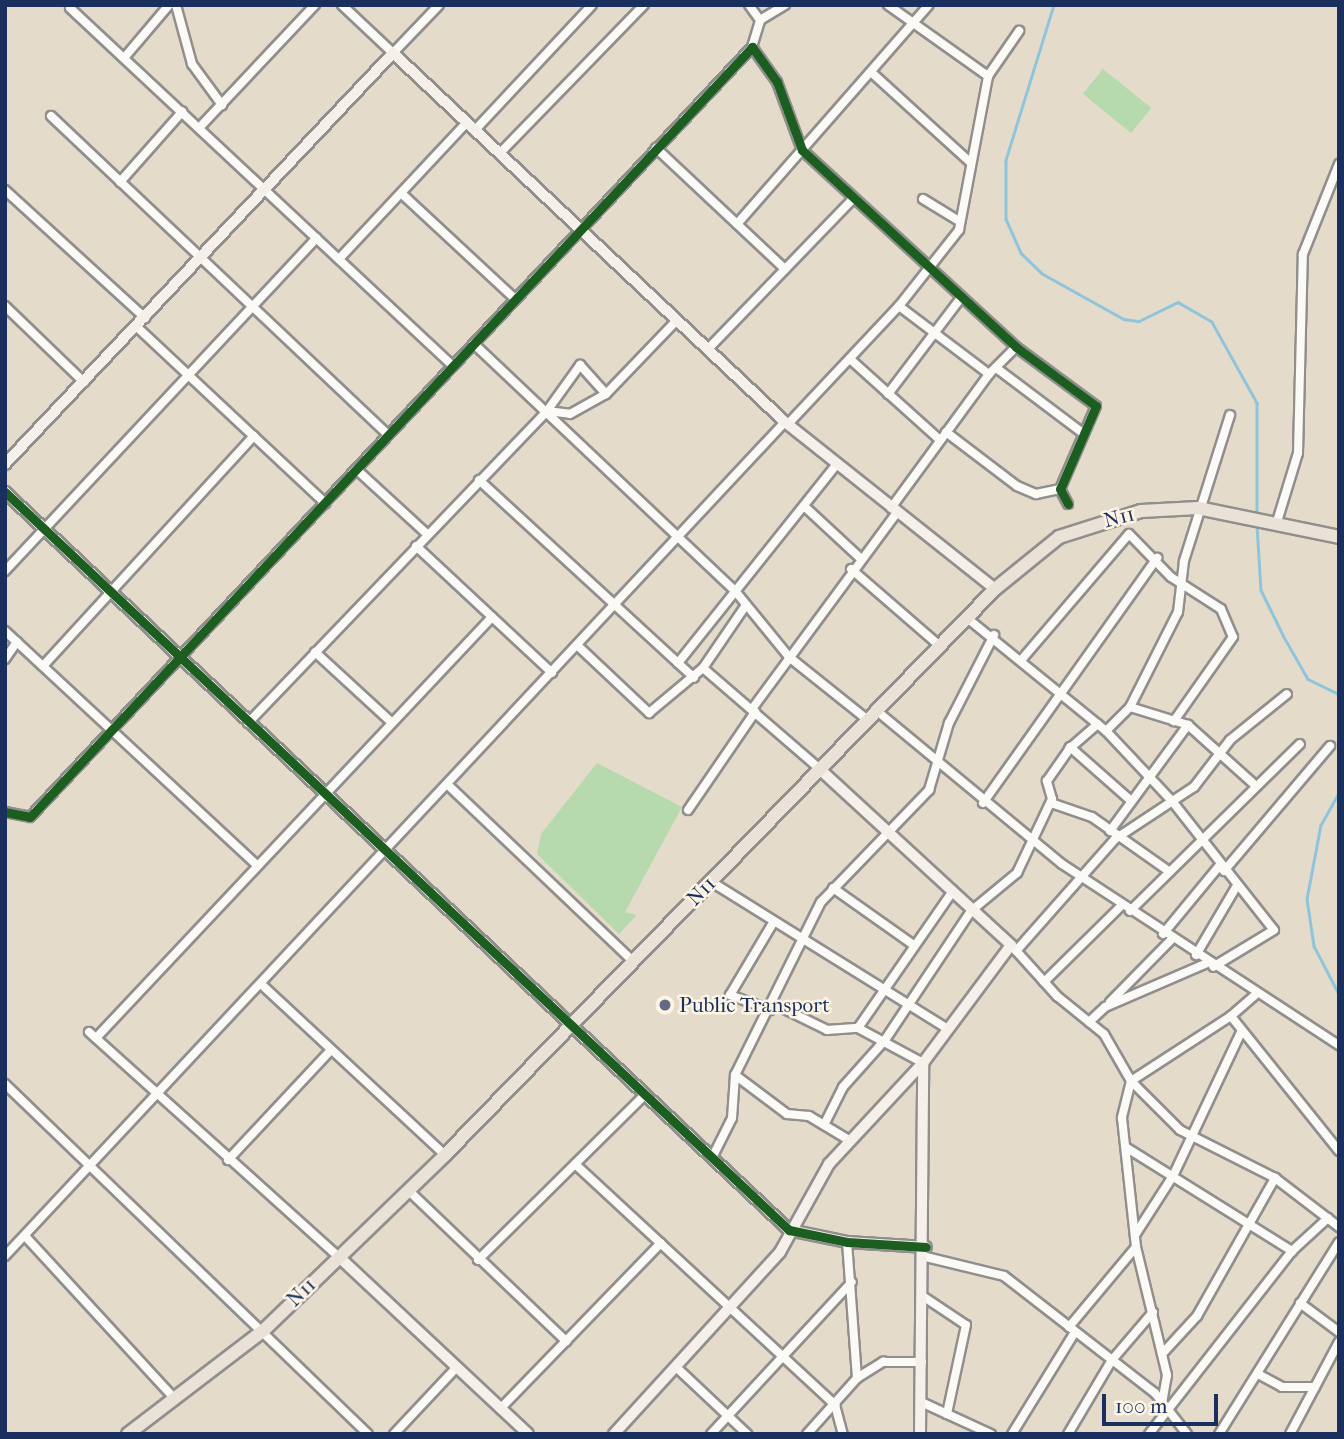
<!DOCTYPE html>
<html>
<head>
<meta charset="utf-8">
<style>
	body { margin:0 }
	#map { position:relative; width:1344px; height:1439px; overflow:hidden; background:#e5dbca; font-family:"IM FELL French Canon",serif }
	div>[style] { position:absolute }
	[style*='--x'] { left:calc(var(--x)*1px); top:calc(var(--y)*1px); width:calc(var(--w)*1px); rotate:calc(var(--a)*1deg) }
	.green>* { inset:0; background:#b6daad; transform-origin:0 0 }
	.stream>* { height:2.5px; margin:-1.25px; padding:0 1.25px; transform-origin:1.25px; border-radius:1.25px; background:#8ec5dc }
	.roads { filter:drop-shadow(2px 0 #908f8e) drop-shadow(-2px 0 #908f8e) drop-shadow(0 2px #908f8e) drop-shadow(0 -2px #908f8e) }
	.street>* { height:8px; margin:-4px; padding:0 4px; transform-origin:4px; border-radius:4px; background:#fbfaf7 }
	.secondary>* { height:10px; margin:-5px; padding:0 5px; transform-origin:5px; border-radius:5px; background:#f5f0e9 }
	.primary>* { height:12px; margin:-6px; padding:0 6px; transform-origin:6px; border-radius:6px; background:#ebe2d7 }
	.cycleway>* { height:9px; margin:-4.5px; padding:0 4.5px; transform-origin:4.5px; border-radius:4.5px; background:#1b5e20 }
	.dots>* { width:19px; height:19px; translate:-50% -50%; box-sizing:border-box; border:4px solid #fcf5e5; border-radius:50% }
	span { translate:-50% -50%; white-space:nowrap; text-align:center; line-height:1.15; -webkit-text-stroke:5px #fcf5e5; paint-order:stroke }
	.street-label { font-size:21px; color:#1b2f5e }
	.poi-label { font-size:21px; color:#1b2f5e }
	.left { translate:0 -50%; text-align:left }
	.frame { position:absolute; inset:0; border:7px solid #1b2f5e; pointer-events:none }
	.scale { position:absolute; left:1102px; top:1394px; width:116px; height:32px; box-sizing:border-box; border:4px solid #1b2f5e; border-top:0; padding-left:9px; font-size:21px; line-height:24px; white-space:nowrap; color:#1b2f5e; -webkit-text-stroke:5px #fcf5e5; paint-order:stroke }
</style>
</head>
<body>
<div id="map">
	<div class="green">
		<div style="left:1103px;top:69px;width:62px;height:32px;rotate:39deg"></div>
		<div style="clip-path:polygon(597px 763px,682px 807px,625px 912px,637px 915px,619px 934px,537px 854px,541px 834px)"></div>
	</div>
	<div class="stream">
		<div style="--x:1054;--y:5;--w:162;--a:107.2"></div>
		<div style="--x:1006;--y:160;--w:59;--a:90"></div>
		<div style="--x:1006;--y:219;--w:37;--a:66"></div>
		<div style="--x:1021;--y:253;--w:30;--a:44"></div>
		<div style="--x:1043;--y:274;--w:93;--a:29.1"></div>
		<div style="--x:1124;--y:319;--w:15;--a:8"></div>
		<div style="--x:1139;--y:321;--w:43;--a:-26"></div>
		<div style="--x:1178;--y:302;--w:39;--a:30"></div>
		<div style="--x:1212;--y:322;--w:93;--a:60.9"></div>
		<div style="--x:1257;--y:403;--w:112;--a:90"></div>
		<div style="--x:1257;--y:525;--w:65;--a:86.5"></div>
		<div style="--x:1261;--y:590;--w:52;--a:63.9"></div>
		<div style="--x:1284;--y:637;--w:48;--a:60.3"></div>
		<div style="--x:1308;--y:679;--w:34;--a:26"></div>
		<div style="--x:1339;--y:793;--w:37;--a:119"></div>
		<div style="--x:1321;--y:825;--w:75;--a:100.7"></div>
		<div style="--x:1307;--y:899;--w:48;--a:81.5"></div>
		<div style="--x:1314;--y:946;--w:54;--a:62.5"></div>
	</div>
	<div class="roads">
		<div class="street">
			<div style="--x:176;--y:5;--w:61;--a:74.8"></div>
			<div style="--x:192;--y:64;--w:51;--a:53.8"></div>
			<div style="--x:342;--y:5;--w:70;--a:43.3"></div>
			<div style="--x:393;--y:53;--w:66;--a:-46.2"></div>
			<div style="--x:749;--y:5;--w:19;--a:54"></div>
			<div style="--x:888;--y:5;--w:123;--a:35.4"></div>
			<div style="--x:70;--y:8;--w:524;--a:43.07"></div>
			<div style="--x:752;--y:47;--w:28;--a:-73"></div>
			<div style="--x:760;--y:20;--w:29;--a:-31"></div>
			<div style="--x:124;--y:58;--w:70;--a:-49.7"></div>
			<div style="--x:871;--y:72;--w:135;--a:42.3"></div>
			<div style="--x:51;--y:116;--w:464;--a:43.4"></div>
			<div style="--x:199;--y:128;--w:169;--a:-46.7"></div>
			<div style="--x:475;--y:130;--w:171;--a:-46.9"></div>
			<div style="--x:656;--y:148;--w:177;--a:43.2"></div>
			<div style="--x:500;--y:153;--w:206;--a:-45.8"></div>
			<div style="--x:120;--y:182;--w:94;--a:-48.5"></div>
			<div style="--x:5;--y:190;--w:190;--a:42.4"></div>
			<div style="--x:401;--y:193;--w:156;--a:42.9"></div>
			<div style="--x:923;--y:199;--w:42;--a:31.4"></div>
			<div style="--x:737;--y:224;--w:291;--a:-48.8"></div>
			<div style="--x:339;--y:259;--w:187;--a:-46.9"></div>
			<div style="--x:5;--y:306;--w:110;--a:43.9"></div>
			<div style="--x:899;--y:306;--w:113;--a:37.1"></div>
			<div style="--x:137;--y:327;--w:258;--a:43.1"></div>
			<div style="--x:474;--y:344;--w:361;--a:43.4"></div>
			<div style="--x:736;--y:592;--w:84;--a:50.8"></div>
			<div style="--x:789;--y:657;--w:101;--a:38.6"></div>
			<div style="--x:708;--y:349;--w:209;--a:-46"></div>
			<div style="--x:850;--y:359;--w:121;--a:42"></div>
			<div style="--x:999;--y:370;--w:106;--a:37"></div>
			<div style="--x:888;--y:394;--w:121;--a:-52.8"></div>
			<div style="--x:547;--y:411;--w:57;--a:-54.3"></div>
			<div style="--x:580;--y:365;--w:39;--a:48"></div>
			<div style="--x:788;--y:424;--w:162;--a:-46.8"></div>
			<div style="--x:899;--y:306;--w:97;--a:-51.7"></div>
			<div style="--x:959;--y:230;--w:157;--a:-79.3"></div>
			<div style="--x:988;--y:76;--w:55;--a:-55.4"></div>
			<div style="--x:946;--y:432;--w:89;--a:37.3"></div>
			<div style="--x:1017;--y:486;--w:21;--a:23"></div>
			<div style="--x:1036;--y:494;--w:25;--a:-12"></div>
			<div style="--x:356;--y:469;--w:96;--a:42.5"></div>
			<div style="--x:479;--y:480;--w:292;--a:42.6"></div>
			<div style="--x:804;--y:506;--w:75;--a:42.8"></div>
			<div style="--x:891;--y:508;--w:166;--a:-53.8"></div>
			<div style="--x:989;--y:374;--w:38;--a:-45"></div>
			<div style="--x:1276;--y:525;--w:75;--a:-73"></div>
			<div style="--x:1298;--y:453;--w:199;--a:-88.6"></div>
			<div style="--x:1303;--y:254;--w:97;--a:-68.2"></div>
			<div style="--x:416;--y:546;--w:186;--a:43"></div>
			<div style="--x:851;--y:569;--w:118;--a:40.9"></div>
			<div style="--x:5;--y:571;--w:456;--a:-46.9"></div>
			<div style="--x:967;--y:618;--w:179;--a:39.1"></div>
			<div style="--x:1106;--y:731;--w:96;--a:46.7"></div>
			<div style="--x:1172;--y:801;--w:164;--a:51.7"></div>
			<div style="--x:1274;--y:930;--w:71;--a:148.8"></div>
			<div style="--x:5;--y:631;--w:342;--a:42.9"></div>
			<div style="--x:578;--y:646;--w:98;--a:43.3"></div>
			<div style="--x:649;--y:713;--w:70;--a:-39.8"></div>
			<div style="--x:703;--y:668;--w:76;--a:-55.7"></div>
			<div style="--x:315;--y:652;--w:102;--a:42.6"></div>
			<div style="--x:1023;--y:658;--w:163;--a:-49.5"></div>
			<div style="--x:1129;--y:534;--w:60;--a:45.7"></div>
			<div style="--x:1171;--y:577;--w:59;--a:32.6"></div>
			<div style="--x:1221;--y:609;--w:30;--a:67"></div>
			<div style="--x:1233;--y:637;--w:103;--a:125.1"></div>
			<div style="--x:5;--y:659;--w:21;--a:-55"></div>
			<div style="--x:678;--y:663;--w:255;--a:-51.4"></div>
			<div style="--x:43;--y:666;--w:312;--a:-47.5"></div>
			<div style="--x:703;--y:668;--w:156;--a:40.8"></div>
			<div style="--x:1130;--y:707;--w:61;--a:17.2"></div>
			<div style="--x:1188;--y:725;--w:91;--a:41.9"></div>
			<div style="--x:752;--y:709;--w:245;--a:-53.6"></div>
			<div style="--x:877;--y:711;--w:240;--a:39.6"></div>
			<div style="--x:1062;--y:864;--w:331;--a:33.2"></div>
			<div style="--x:248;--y:723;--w:432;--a:-46.2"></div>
			<div style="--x:547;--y:411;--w:23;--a:7"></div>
			<div style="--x:570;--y:414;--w:41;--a:-29.1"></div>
			<div style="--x:606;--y:394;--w:103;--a:-46.2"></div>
			<div style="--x:1106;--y:731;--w:34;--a:-45"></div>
			<div style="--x:1130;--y:707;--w:106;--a:-63.2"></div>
			<div style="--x:1178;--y:612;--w:51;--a:-83.3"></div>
			<div style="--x:1184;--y:561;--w:153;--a:-72.5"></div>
			<div style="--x:1070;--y:747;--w:79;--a:41.4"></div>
			<div style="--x:448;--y:785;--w:255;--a:43.6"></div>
			<div style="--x:983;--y:803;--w:301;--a:-54.6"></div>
			<div style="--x:1051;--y:803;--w:43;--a:18.9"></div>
			<div style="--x:1092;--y:817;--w:95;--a:35.2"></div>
			<div style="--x:688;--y:810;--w:119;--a:-55.6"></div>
			<div style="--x:5;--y:812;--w:25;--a:11"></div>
			<div style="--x:30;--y:817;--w:1056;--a:-46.84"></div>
			<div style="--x:752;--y:47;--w:43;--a:54.5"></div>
			<div style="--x:777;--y:82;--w:72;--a:69.8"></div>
			<div style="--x:802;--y:150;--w:291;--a:42.6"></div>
			<div style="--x:1016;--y:347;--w:99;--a:36.4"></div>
			<div style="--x:1096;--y:406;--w:90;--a:113.4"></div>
			<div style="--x:1060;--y:489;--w:17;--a:62"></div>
			<div style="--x:1110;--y:831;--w:132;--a:-53.7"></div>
			<div style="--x:1224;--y:871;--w:164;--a:-49.7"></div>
			<div style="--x:710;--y:881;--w:278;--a:31.9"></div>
			<div style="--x:833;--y:888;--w:97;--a:35.3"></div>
			<div style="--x:1130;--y:911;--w:238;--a:-44.5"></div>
			<div style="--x:1163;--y:934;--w:89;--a:-50.4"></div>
			<div style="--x:1011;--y:945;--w:69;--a:48"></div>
			<div style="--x:1057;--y:996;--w:60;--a:39"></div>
			<div style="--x:1104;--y:1034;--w:54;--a:60.1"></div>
			<div style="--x:1131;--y:1081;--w:38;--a:104"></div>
			<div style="--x:1122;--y:1118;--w:130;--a:83.8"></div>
			<div style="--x:1136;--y:1247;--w:132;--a:76.4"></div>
			<div style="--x:1167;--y:1375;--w:27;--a:100"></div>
			<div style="--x:1016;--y:951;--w:149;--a:-48.5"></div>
			<div style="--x:1115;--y:839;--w:95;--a:-33.4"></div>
			<div style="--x:1194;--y:787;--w:59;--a:-52.5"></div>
			<div style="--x:1230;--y:740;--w:73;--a:-38.9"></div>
			<div style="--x:1196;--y:955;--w:79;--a:-59.5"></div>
			<div style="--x:1044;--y:982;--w:110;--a:-44.6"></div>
			<div style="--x:261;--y:984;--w:251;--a:42.9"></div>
			<div style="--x:1110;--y:1002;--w:88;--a:-45.5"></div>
			<div style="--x:774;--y:1004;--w:59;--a:26.1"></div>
			<div style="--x:827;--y:1030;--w:31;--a:-4"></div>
			<div style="--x:858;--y:1028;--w:74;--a:28.3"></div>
			<div style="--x:770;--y:1010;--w:43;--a:-159.4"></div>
			<div style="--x:730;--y:995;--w:84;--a:-59.2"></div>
			<div style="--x:1231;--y:1016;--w:32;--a:-41"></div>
			<div style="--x:1089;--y:1022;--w:22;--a:-43"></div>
			<div style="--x:1105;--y:1007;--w:111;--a:-23.3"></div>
			<div style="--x:858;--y:1028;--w:167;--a:-55.3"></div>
			<div style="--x:89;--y:1032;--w:335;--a:42"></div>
			<div style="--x:96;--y:1038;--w:578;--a:-46.75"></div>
			<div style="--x:735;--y:1075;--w:65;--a:36.9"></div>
			<div style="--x:787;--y:1114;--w:22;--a:5"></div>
			<div style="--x:809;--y:1116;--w:47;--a:31"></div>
			<div style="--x:5;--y:1084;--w:504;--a:43.96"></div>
			<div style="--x:824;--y:1125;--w:42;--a:-63.4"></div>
			<div style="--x:843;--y:1087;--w:63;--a:-48.2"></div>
			<div style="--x:885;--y:1040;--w:155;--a:-56.3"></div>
			<div style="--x:971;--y:911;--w:60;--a:-39.6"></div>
			<div style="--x:1017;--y:873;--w:82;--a:-64.7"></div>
			<div style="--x:1052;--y:799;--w:19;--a:-106"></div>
			<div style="--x:1047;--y:781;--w:39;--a:-55"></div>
			<div style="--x:1069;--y:749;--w:38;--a:-41"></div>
			<div style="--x:1127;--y:1148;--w:195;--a:32"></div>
			<div style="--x:1339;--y:1151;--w:173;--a:-128.7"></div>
			<div style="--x:1231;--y:1016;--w:119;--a:147"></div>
			<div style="--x:1131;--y:1081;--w:69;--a:45"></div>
			<div style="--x:1180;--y:1130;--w:106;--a:26.8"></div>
			<div style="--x:1275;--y:1178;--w:81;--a:37.4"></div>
			<div style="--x:714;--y:1154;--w:40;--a:-63.4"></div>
			<div style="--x:732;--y:1118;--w:43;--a:-86"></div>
			<div style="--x:735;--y:1075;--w:193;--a:-63.6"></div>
			<div style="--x:821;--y:902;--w:156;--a:-46"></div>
			<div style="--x:929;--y:790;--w:70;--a:-73.4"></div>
			<div style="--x:949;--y:723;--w:99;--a:-62.9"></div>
			<div style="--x:228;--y:1160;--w:151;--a:-46.9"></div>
			<div style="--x:575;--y:1164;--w:355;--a:42.8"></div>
			<div style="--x:835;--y:1405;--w:30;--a:75"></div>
			<div style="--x:408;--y:1190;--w:219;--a:43.7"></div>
			<div style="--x:1135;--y:1235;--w:70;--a:-57.2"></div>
			<div style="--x:1173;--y:1176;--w:161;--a:-64.7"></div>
			<div style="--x:25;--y:1236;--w:222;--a:47.4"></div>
			<div style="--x:5;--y:1256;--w:1142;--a:-46.92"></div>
			<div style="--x:926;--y:1257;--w:80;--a:13.7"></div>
			<div style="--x:1004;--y:1276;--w:191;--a:37.8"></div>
			<div style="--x:1155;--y:1393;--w:52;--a:52"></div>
			<div style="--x:478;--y:1260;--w:235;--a:-44.7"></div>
			<div style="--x:924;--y:1297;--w:50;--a:33.7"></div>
			<div style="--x:966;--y:1325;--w:91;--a:102.1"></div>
			<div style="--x:1300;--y:1303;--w:49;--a:36.6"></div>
			<div style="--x:1069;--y:1327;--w:104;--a:-50.1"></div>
			<div style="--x:1162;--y:1354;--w:52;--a:-47.4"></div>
			<div style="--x:1197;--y:1316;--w:159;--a:-60.5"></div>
			<div style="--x:676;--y:1367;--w:98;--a:43.3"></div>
			<div style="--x:1258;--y:1374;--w:27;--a:28"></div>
			<div style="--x:1282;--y:1387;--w:33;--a:0"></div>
			<div style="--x:857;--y:1378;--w:31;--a:-32"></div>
			<div style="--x:883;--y:1362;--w:39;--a:0"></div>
			<div style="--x:921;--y:1402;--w:77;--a:24.6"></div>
			<div style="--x:500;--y:1409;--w:231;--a:-45.9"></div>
			<div style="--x:394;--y:1434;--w:89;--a:-46.8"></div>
			<div style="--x:711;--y:1434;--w:207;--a:-47.2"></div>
			<div style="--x:807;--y:1434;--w:75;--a:-48.2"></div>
			<div style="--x:857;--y:1378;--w:136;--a:-94.2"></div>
			<div style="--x:1012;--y:1434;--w:120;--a:-58.3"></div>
			<div style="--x:1068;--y:1434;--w:86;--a:-59.3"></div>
			<div style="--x:1112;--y:1360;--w:63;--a:-49.5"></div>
			<div style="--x:1149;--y:1434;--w:232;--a:-52"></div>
			<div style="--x:1292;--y:1251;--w:49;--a:-42.5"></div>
			<div style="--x:1219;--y:1434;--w:226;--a:-58"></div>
			<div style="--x:1290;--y:1434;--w:104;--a:-62"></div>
		</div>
		<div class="secondary">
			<div style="--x:5;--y:464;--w:565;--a:-46.65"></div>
			<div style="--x:393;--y:53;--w:538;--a:43.27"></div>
			<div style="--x:785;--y:422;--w:268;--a:38.5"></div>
			<div style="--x:5;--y:492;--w:1077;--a:43.27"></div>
			<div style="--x:789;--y:1230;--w:59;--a:11.7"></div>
			<div style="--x:847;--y:1242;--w:79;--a:3.6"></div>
			<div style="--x:338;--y:1256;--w:260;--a:43.1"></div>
			<div style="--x:614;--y:1434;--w:246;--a:-47.6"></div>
			<div style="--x:780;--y:1252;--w:101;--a:-60.9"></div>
			<div style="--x:829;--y:1164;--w:138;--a:-47.1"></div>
			<div style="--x:923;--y:1063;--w:147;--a:-53.3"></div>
			<div style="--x:1011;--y:945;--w:258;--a:-137.4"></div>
			<div style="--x:920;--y:1434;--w:371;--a:-89.5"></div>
		</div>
		<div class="primary">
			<div style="--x:128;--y:1434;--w:171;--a:-37.4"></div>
			<div style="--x:264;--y:1330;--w:252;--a:-44"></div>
			<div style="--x:445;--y:1155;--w:789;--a:-45.82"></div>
			<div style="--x:995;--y:589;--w:82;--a:-39.1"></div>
			<div style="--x:1059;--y:537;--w:86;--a:-17.6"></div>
			<div style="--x:1141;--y:511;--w:57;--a:-3"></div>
			<div style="--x:1198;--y:508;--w:144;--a:11.6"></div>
		</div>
	</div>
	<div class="cycleway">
		<div style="--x:5;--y:492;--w:1077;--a:43.27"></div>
		<div style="--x:789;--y:1230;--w:59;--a:11.7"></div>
		<div style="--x:847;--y:1242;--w:79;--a:3.6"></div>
		<div style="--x:5;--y:812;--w:25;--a:11"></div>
		<div style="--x:30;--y:817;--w:1056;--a:-46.84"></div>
		<div style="--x:752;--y:47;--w:43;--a:54.5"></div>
		<div style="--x:777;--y:82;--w:72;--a:69.8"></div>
		<div style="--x:802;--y:150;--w:291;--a:42.6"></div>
		<div style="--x:1016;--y:347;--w:99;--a:36.4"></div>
		<div style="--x:1096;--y:406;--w:90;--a:113.4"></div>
		<div style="--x:1060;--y:489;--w:17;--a:62"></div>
	</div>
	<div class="dots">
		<div style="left:665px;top:1005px;background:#626b84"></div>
	</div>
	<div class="street-label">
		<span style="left:1119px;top:517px;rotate:-15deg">N11</span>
		<span style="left:701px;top:891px;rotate:-46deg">N11</span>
		<span style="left:301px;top:1292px;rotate:-45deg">N11</span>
	</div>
	<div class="poi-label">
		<span class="left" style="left:679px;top:1005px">Public Transport</span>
	</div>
	<div class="frame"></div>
	<div class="scale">100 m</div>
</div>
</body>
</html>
